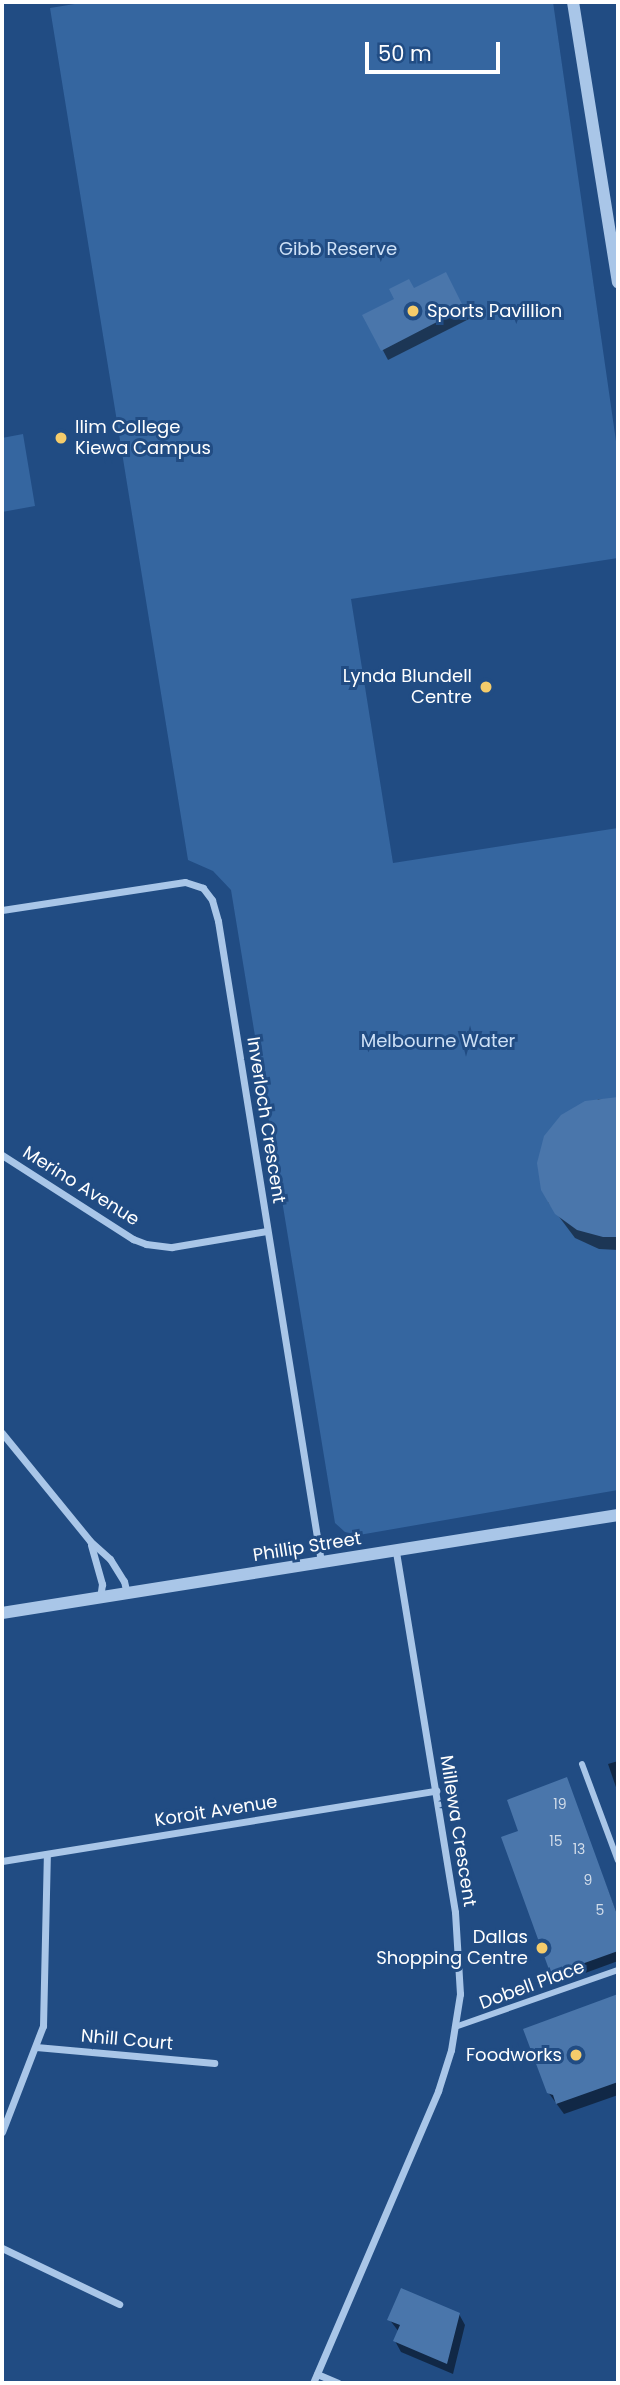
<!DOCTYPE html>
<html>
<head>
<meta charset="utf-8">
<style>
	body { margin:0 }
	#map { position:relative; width:620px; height:2385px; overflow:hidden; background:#214c83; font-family:Poppins,sans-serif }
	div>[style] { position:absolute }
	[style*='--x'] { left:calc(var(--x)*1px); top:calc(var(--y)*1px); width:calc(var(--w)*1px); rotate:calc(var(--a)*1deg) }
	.green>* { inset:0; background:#3566a0 }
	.shadow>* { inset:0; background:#0007 }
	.building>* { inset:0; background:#4a76ab }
	.pedestrian>* { height:6px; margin:-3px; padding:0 3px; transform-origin:3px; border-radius:3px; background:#a9c6e8 }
	.minor>* { height:7px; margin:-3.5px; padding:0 3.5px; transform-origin:3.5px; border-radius:3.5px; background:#a9c6e8 }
	.tertiary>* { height:12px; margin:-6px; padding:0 6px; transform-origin:6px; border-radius:6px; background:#a9c6e8 }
	.dots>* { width:19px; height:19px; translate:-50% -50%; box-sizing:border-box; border:4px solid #214c83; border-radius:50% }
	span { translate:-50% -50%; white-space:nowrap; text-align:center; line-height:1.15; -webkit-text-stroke:6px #214c83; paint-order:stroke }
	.number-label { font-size:14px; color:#d2ddea }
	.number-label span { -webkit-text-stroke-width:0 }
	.park-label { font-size:18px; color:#cde0f6 }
	.poi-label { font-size:18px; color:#fff }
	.left { translate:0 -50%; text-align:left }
	.right { translate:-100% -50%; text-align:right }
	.street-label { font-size:18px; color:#fff }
	.frame { position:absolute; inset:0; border:4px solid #fff; pointer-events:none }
	.scale { position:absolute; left:365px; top:42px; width:135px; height:32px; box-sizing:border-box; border:4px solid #fff; border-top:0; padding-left:9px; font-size:21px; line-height:24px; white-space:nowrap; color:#fff; -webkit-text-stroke:5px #214c83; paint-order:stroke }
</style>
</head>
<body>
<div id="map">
	<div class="green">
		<div style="clip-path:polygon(87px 2px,553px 2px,618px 455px,618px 558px,351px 599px,393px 863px,618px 828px,618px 1490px,359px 1535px,345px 1532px,335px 1523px,231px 890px,213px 871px,188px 860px,50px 8px)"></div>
		<div style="clip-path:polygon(23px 434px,35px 506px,2px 512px,2px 438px)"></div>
	</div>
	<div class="shadow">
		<div style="clip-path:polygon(451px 285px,469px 319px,388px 360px,365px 316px,414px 290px)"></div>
		<div style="clip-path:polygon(598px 1099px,618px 1101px,618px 1250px,599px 1249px,575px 1238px,548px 1202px)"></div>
		<div style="clip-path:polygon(618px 1761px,618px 1793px,608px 1764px)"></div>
		<div style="clip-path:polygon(566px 1780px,618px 1917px,618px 1961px,558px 1983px,503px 1838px,521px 1832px)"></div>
		<div style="clip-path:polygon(618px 1996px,618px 2095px,564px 2114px,548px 2092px,526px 2030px)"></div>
		<div style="clip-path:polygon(459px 2314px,465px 2325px,453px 2374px,401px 2352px,395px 2341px,399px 2332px,389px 2319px)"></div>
	</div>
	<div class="building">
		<div style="clip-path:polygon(446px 272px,464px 308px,381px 351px,362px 315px,394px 299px,389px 289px,409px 279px,414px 288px)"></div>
		<div style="clip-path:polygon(618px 1097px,618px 1237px,603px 1237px,577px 1230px,555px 1214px,541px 1190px,537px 1163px,544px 1136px,561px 1115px,585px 1101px)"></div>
		<div style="clip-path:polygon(567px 1777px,618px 1917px,618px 1951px,551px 1975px,501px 1837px,518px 1831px,507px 1800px)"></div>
		<div style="clip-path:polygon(618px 1994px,618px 2082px,556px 2104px,553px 2095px,547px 2093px,523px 2029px)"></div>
		<div style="clip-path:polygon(401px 2288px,460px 2313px,447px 2364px,393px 2341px,400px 2325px,387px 2320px)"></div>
	</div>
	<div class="pedestrian">
		<div style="--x:582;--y:1764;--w:103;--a:69.6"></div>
		<div style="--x:455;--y:2027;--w:173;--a:-19.3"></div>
	</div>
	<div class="minor">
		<div style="--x:2;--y:910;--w:185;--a:-8.7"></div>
		<div style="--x:185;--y:882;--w:19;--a:18"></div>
		<div style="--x:203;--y:888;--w:15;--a:53"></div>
		<div style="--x:212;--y:900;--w:22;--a:74"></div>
		<div style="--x:218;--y:921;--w:649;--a:80.87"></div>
		<div style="--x:2;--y:1155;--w:156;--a:32.7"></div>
		<div style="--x:133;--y:1239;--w:14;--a:21"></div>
		<div style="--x:146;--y:1244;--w:26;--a:7"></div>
		<div style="--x:172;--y:1247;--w:96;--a:-9.6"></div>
		<div style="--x:2;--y:1433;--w:139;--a:50.8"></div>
		<div style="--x:90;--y:1541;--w:27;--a:42"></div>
		<div style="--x:110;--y:1559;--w:26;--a:58"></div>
		<div style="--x:124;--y:1581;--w:13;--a:77"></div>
		<div style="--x:91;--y:1545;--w:41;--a:74.2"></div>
		<div style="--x:102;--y:1584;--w:14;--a:98"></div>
		<div style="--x:2;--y:1861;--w:440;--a:-9.2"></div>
		<div style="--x:36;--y:2047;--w:179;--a:5.1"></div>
		<div style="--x:2;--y:2132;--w:114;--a:-68.9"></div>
		<div style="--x:43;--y:2026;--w:172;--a:-88.7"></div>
		<div style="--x:2;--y:2248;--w:130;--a:25.6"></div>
		<div style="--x:317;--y:2374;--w:23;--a:23"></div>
		<div style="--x:313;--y:2383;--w:318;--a:-66.8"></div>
		<div style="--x:438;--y:2091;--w:43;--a:-72.4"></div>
		<div style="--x:451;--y:2050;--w:57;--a:-80.9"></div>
		<div style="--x:460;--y:1994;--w:82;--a:-93.5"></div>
		<div style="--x:455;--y:1912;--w:366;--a:-99.3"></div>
	</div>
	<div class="tertiary">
		<div style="--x:573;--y:2;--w:284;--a:80.9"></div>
		<div style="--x:2;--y:1613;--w:624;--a:-9.04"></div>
	</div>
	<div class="dots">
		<div style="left:413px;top:311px;background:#f5cc6b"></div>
		<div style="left:61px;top:438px;background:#f5cc6b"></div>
		<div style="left:486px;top:687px;background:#f5cc6b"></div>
		<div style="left:542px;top:1948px;background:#f5cc6b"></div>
		<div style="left:576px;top:2055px;background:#f5cc6b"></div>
	</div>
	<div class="number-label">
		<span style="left:560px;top:1804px">19</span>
		<span style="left:556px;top:1841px">15</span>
		<span style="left:579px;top:1849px">13</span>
		<span style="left:588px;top:1880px">9</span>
		<span style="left:600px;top:1910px">5</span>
	</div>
	<div class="park-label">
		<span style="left:338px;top:249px">Gibb Reserve</span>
		<span style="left:438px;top:1041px">Melbourne Water</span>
	</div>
	<div class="poi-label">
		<span class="left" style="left:427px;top:311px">Sports Pavillion</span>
		<span class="left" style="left:75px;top:438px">Ilim College<br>Kiewa Campus</span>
		<span class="right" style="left:472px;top:687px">Lynda Blundell<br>Centre</span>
		<span class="right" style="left:528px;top:1948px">Dallas<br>Shopping Centre</span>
		<span class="right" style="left:562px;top:2055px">Foodworks</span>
	</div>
	<div class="street-label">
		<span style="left:266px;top:1120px;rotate:81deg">Inverloch Crescent</span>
		<span style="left:81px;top:1186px;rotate:32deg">Merino Avenue</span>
		<span style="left:307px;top:1547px;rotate:-9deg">Phillip Street</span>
		<span style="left:216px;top:1811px;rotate:-9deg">Koroit Avenue</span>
		<span style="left:458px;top:1831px;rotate:81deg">Millewa Crescent</span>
		<span style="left:532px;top:1985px;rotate:-20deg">Dobell Place</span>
		<span style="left:127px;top:2040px;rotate:5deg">Nhill Court</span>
	</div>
	<div class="frame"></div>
	<div class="scale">50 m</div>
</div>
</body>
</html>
